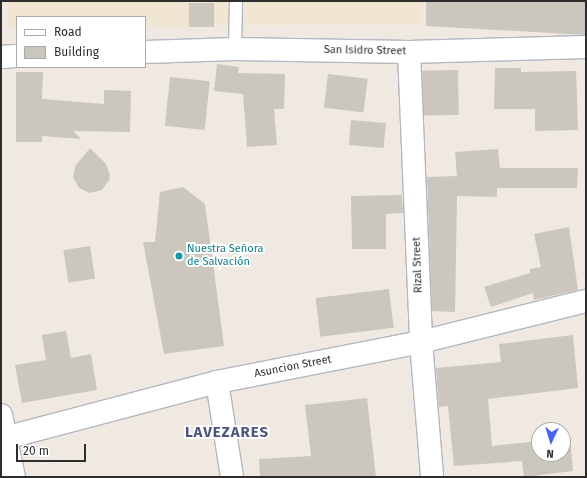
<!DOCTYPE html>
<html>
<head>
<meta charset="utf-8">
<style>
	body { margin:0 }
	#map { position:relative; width:587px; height:478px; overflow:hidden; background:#efe9e1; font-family:"Fira Sans",sans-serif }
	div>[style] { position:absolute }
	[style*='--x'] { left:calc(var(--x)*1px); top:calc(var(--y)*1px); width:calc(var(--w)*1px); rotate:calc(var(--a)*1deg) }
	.education>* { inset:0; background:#f0e6d1 }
	.building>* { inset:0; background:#cbc7bf; transform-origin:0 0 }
	.roads { filter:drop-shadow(1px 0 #b4b7c1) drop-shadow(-1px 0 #b4b7c1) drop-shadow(0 1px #b4b7c1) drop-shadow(0 -1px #b4b7c1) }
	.service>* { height:12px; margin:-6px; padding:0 6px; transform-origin:6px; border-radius:6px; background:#fff }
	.minor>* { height:22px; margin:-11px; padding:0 11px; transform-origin:11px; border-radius:11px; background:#fff }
	.dots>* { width:11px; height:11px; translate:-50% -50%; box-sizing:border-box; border:2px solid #fff; border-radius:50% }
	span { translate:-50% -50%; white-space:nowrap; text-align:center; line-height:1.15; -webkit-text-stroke:4px #fff; paint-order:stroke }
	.street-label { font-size:11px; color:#2e2e2e }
	.culture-label { font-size:11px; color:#0d838f }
	.left { translate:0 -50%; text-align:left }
	.district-label { font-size:15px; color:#4d5680; font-weight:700; letter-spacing:1px }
	.frame { position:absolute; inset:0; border:2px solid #2e2e2e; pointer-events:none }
	.legend { position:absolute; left:16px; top:16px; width:130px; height:52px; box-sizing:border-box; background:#fff; border:1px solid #ababab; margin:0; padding:5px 7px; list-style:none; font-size:12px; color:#2e2e2e }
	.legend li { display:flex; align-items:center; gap:8px; height:20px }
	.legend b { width:20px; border:1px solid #ababab }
	.north { position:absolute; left:531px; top:422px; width:40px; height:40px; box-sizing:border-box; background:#fff; border:1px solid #ababab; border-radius:50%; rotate:184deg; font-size:11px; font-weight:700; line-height:16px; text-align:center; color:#2e2e2e }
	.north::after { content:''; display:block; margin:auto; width:14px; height:18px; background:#4264fb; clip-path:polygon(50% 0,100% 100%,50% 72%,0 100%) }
	.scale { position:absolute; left:16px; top:444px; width:70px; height:18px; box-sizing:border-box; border:2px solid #2e2e2e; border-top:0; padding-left:5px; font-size:12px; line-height:14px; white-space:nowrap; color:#2e2e2e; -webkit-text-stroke:3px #fff; paint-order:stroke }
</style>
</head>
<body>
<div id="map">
	<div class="education">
		<div style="clip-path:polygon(8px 1px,423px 1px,421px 24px,145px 26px,145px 17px,17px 17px,17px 27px,8px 27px)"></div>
	</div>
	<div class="building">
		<div style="clip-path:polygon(426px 1px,586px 1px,586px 35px,426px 26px)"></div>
		<div style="left:189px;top:3px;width:25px;height:24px"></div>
		<div style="clip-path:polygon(217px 64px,239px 67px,238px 73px,285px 74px,284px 109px,274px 109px,277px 145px,247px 147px,243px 94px,214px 91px)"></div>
		<div style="clip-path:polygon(495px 68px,521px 68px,521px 72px,576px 71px,578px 130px,535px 131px,535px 109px,494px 109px)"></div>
		<div style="left:458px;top:70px;width:45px;height:36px;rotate:89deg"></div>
		<div style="clip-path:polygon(16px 72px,43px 72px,42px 99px,104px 104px,104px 90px,131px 91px,130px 132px,73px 131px,81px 139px,42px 136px,42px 142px,16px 142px)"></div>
		<div style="left:328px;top:74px;width:40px;height:34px;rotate:7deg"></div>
		<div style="left:170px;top:77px;width:40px;height:49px;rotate:6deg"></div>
		<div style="left:351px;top:120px;width:35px;height:25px;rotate:5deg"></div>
		<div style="clip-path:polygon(90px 148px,106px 164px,110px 175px,109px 180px,102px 190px,90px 193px,79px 188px,73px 177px,76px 165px)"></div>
		<div style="clip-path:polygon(498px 149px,500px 168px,578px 168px,577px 188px,497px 188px,497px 197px,457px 196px,455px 312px,432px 311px,427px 177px,457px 176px,455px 152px)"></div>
		<div style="clip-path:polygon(183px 187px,205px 204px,224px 346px,164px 354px,143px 242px,155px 242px,160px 192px)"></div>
		<div style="clip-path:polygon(402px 195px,403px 213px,386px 214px,386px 249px,352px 249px,351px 196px)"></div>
		<div style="clip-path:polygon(569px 227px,578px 290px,534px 300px,533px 293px,491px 307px,484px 287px,530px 273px,530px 269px,541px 267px,534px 234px)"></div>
		<div style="left:90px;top:246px;width:33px;height:27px;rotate:81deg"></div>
		<div style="left:389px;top:289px;width:39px;height:74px;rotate:83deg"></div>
		<div style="clip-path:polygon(66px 331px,71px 358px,91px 354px,97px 390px,22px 403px,15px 365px,46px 360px,42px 335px)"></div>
		<div style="clip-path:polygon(573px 335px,578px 388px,488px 399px,492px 446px,539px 441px,539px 454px,563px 454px,563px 439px,570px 438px,573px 471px,524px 477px,522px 461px,454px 466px,448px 406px,439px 407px,436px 368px,501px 362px,499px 344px)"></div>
		<div style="clip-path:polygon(367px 398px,376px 477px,260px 477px,259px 459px,311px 456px,305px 405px)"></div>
	</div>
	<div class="roads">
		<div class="service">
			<div style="--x:235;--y:49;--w:48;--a:-88.8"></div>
		</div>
		<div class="minor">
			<div style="--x:145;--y:52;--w:90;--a:-1.9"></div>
			<div style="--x:235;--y:49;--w:174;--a:1"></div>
			<div style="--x:409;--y:52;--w:177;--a:-1.6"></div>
			<div style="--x:409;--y:52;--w:290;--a:87.6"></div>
			<div style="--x:421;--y:342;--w:135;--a:85.3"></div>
			<div style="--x:1;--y:57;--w:16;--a:-4"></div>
			<div style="--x:217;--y:382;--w:96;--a:81"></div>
			<div style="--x:1;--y:415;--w:63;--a:78.2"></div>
			<div style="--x:1;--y:439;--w:223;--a:-14.8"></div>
			<div style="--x:217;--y:382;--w:208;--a:-11.1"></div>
			<div style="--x:421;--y:342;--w:170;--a:-14"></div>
		</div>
	</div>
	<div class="dots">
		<div style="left:179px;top:256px;background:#0f9aa8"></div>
	</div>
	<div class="street-label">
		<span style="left:365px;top:51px;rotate:1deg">San Isidro Street</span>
		<span style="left:418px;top:265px;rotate:-92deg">Rizal Street</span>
		<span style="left:293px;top:367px;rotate:-11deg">Asuncion Street</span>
	</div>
	<div class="culture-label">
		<span class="left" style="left:187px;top:256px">Nuestra Señora<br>de Salvación</span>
	</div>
	<div class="district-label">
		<span style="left:227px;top:433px">LAVEZARES</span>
	</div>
	<div class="frame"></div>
	<ul class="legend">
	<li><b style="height:5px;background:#fff"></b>Road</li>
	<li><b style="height:11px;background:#cbc7bf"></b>Building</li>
	</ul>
	<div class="north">N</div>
	<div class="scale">20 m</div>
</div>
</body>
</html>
